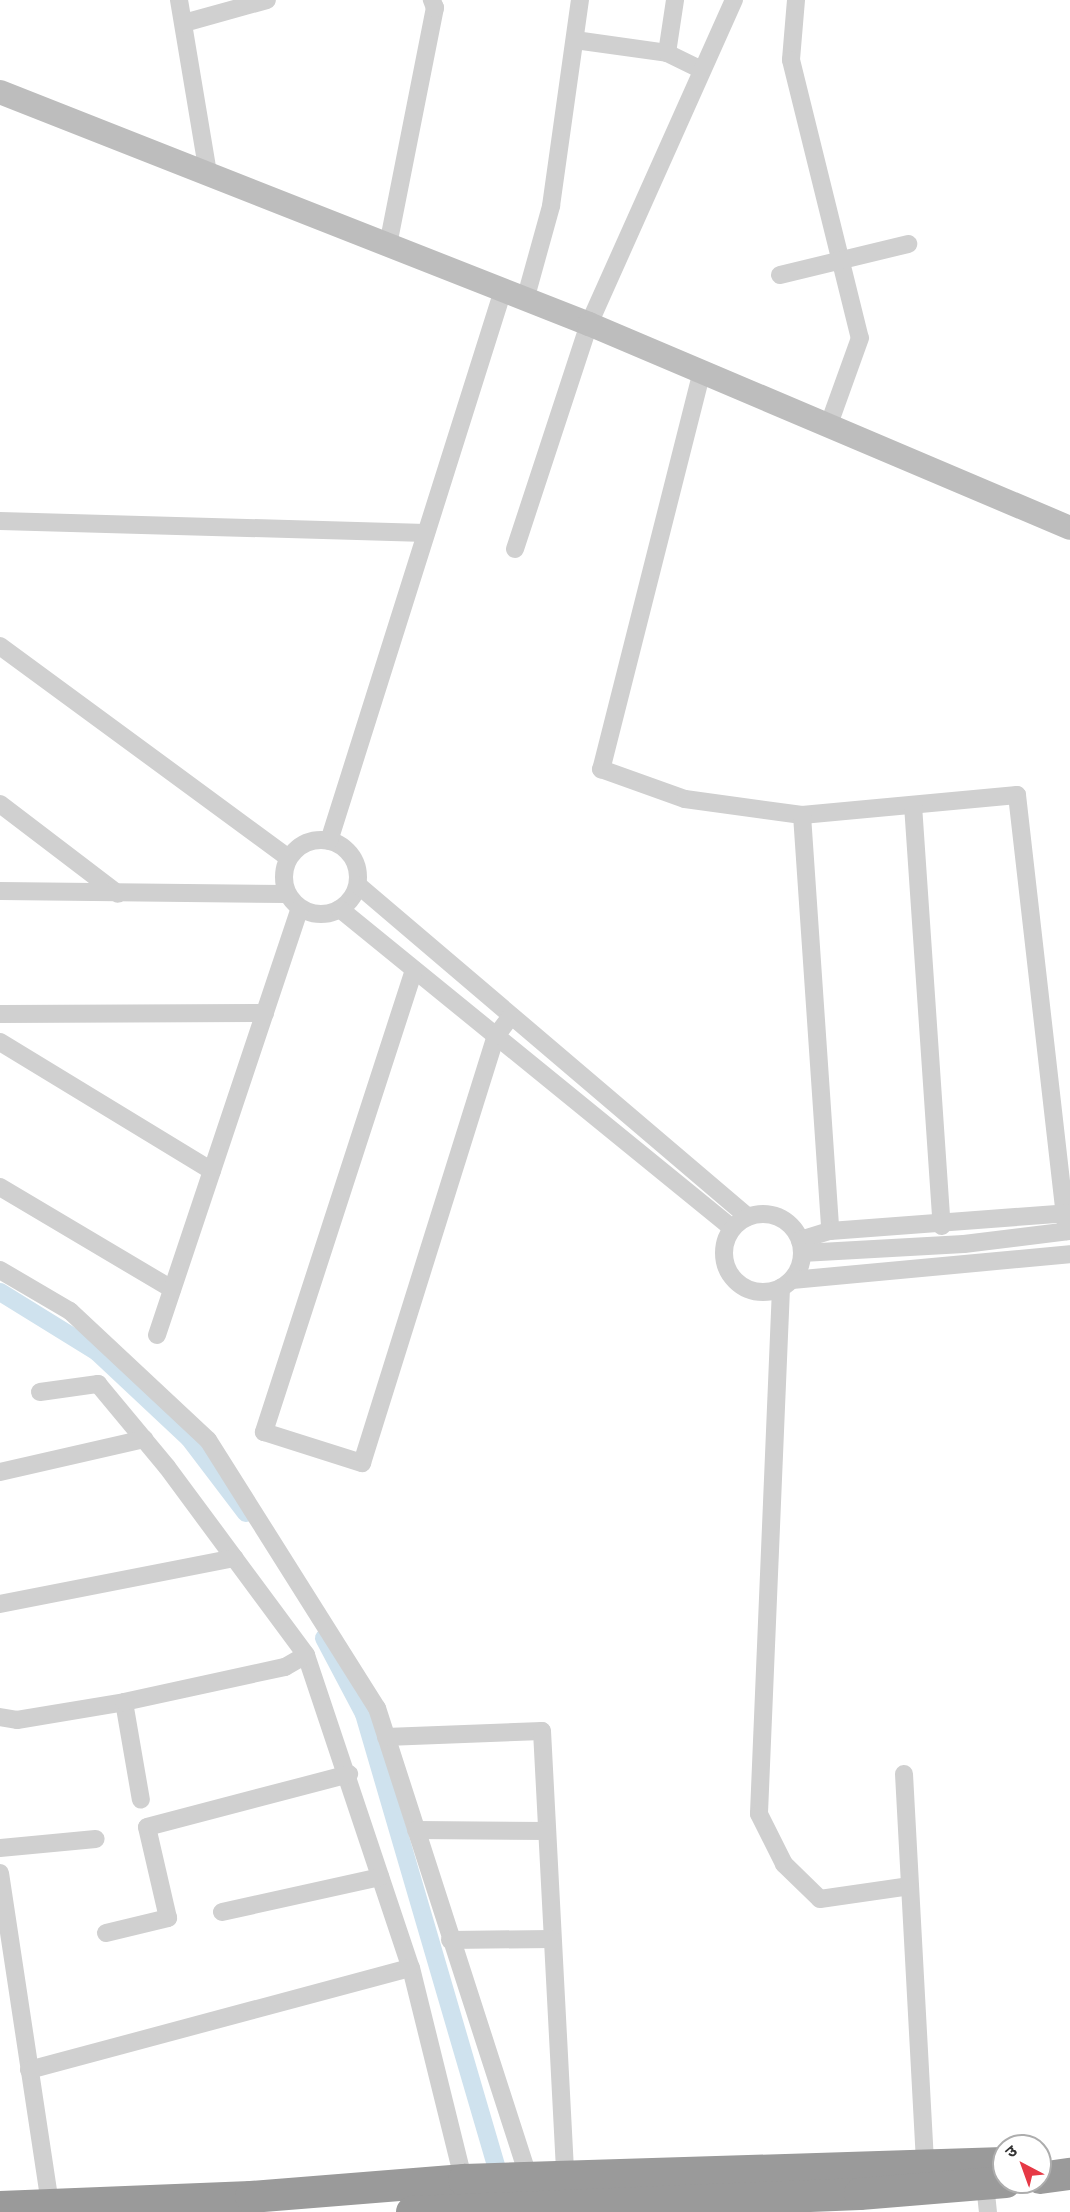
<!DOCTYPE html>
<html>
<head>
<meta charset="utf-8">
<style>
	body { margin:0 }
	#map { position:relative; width:1070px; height:2212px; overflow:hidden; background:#fff; font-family:Raleway,"Noto Sans Devanagari",sans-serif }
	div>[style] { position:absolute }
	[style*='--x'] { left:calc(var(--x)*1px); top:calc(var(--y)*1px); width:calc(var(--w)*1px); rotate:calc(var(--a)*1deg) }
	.canal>* { height:18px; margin:-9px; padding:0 9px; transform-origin:9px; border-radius:9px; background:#cfe2ee }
	.street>* { height:18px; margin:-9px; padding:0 9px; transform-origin:9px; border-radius:9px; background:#d0d0d0 }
	.street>.ring { margin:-9px; padding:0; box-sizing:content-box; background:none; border:18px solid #d0d0d0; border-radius:50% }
	.secondary>* { height:24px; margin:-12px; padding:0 12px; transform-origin:12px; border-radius:12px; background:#bdbdbd }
	.highway>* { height:32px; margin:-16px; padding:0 16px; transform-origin:16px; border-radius:16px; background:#9a9a9a }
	span { translate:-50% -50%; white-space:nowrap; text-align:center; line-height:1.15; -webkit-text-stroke:6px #fff; paint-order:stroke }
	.north { position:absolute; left:992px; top:2134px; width:60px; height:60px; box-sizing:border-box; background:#fff; border:2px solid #adadad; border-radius:50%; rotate:319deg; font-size:16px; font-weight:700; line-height:24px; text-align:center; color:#333 }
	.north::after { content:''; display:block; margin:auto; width:21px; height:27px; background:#e63946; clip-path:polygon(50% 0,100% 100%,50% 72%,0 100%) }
</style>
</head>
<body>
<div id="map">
	<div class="canal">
		<div style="--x:0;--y:1292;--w:114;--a:31.7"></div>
		<div style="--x:97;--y:1352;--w:126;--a:43.1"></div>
		<div style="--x:189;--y:1438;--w:94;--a:52.8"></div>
		<div style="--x:324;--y:1638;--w:86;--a:62.2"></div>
		<div style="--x:364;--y:1714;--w:476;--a:73.7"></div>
	</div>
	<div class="street">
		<div style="--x:179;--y:0;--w:176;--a:80.5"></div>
		<div style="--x:796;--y:0;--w:60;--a:94.8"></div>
		<div style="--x:791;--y:60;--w:286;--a:76.1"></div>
		<div style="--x:860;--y:338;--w:91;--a:109.8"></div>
		<div style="--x:184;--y:23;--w:86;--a:-15.5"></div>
		<div style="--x:575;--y:40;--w:93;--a:8"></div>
		<div style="--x:667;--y:53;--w:37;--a:26"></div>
		<div style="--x:667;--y:53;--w:54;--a:-81.4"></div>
		<div style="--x:388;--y:245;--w:242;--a:-78.8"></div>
		<div style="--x:435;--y:8;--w:9;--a:-111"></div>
		<div style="--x:780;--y:275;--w:132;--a:-13.6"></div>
		<div style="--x:525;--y:300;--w:98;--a:-74.5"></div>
		<div style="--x:551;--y:206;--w:208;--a:-82"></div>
		<div style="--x:702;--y:371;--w:411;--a:104.2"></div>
		<div style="--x:601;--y:769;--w:89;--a:19.7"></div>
		<div style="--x:685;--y:799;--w:118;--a:7.8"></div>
		<div style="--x:802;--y:815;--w:216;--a:-5.3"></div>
		<div style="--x:1017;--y:795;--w:439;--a:83.5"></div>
		<div style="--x:0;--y:521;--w:426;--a:1.6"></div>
		<div style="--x:515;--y:549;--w:237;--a:-71.8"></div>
		<div style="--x:589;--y:324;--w:355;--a:-65.9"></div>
		<div style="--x:0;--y:646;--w:358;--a:36.3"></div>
		<div style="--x:0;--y:804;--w:148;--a:37.3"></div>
		<div style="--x:913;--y:805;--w:422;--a:86.1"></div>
		<div style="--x:802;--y:815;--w:417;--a:86.1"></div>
		<div class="ring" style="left:284px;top:840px;width:56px;height:56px"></div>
		<div style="--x:329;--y:841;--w:578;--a:-72.47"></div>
		<div style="--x:358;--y:885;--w:512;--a:40.41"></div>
		<div style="--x:0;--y:891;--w:287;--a:0.6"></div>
		<div style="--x:340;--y:909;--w:505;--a:39.14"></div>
		<div style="--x:414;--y:970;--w:486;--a:108"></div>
		<div style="--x:264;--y:1432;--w:103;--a:17.6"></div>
		<div style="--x:362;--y:1463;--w:448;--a:-72.6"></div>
		<div style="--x:496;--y:1036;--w:25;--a:-53"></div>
		<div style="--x:0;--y:1014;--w:265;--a:-0.2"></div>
		<div style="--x:0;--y:1042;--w:248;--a:31.3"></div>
		<div style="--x:0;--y:1187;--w:200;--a:30.7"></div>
		<div class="ring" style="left:724px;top:1214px;width:60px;height:60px"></div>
		<div style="--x:800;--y:1240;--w:31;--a:-17"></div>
		<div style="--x:830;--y:1231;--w:241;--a:-4.3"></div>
		<div style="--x:802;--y:1253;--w:162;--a:-3.2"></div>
		<div style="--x:964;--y:1244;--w:107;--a:-7"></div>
		<div style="--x:0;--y:1270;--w:81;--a:30.4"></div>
		<div style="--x:70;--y:1311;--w:189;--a:43.1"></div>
		<div style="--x:208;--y:1440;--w:317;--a:57.8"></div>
		<div style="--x:377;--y:1708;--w:495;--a:72.1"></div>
		<div style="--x:792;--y:1280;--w:279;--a:-5.3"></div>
		<div style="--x:781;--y:1288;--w:526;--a:92.4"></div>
		<div style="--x:759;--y:1814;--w:56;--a:63.4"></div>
		<div style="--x:784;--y:1864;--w:50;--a:44.2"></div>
		<div style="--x:820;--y:1899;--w:91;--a:-8.2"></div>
		<div style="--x:157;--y:1335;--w:450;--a:-71.5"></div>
		<div style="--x:40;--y:1392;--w:59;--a:-7.9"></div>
		<div style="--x:98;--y:1384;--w:108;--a:50.3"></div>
		<div style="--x:167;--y:1467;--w:234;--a:53.5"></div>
		<div style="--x:306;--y:1655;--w:330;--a:71.5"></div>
		<div style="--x:411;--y:1968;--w:226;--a:76.1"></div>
		<div style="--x:0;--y:1472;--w:148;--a:-12.9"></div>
		<div style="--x:0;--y:1604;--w:239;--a:-11.1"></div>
		<div style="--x:124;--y:1702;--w:99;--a:80.2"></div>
		<div style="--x:0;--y:1717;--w:17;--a:10"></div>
		<div style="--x:17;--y:1720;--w:109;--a:-9.5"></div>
		<div style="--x:124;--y:1702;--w:165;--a:-12.3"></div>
		<div style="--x:285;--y:1667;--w:24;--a:-30"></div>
		<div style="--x:386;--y:1737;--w:156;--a:-2.2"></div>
		<div style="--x:542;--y:1731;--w:454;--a:87"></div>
		<div style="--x:904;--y:1774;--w:401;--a:86.9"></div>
		<div style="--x:416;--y:1830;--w:131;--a:0.4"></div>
		<div style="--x:0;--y:1848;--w:96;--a:-5.4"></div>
		<div style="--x:0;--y:1873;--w:336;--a:81.4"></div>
		<div style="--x:222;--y:1912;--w:162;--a:-12.5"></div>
		<div style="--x:106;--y:1933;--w:64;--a:-13.6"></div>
		<div style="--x:168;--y:1918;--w:93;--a:-103"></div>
		<div style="--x:147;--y:1827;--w:209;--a:-14.7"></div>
		<div style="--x:450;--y:1940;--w:102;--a:-0.6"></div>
		<div style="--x:29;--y:2070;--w:395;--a:-15"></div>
		<div style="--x:985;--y:2184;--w:28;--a:84"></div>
	</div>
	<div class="secondary">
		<div style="--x:0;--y:92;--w:633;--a:21.5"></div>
		<div style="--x:589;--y:324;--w:522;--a:22.98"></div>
	</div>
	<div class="highway">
		<div style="--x:1040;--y:2178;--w:30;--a:-8"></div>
		<div style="--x:0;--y:2207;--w:251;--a:-2.3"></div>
		<div style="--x:251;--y:2197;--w:214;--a:-4.6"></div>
		<div style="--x:464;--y:2180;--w:540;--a:-1.8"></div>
		<div style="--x:412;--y:2212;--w:448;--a:-2.3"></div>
		<div style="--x:860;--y:2194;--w:146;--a:-4.7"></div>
	</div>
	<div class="north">उ</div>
</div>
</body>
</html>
